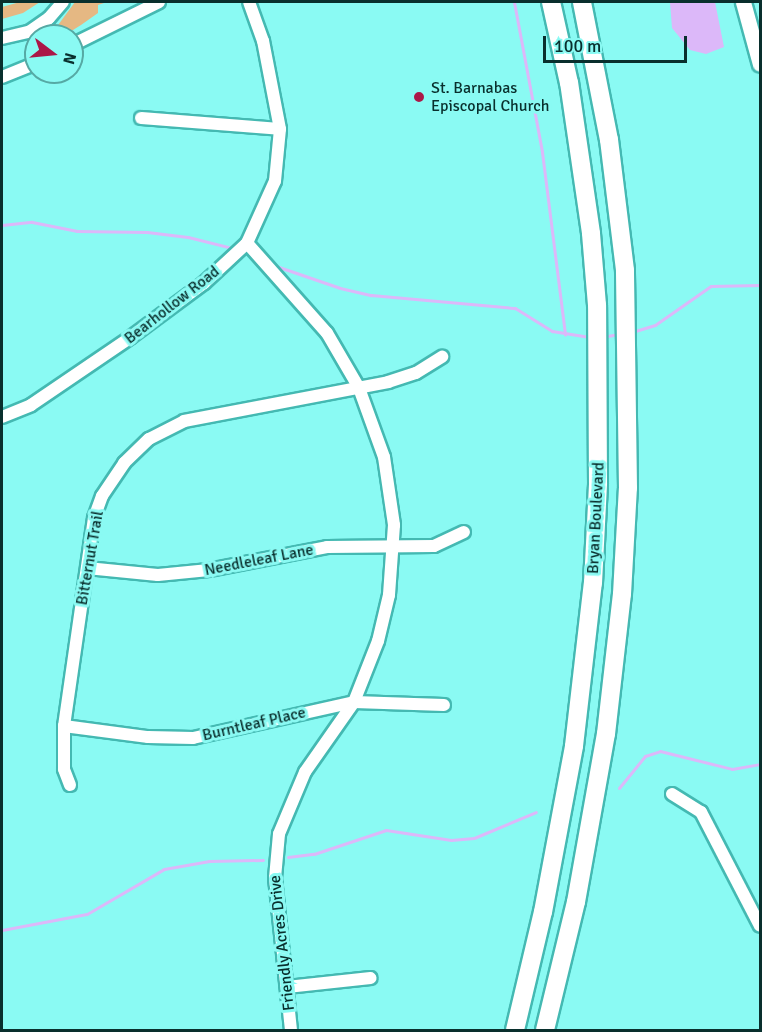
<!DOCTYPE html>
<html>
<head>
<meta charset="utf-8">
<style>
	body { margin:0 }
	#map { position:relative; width:762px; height:1032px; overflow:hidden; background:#8afaf3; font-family:Signika,sans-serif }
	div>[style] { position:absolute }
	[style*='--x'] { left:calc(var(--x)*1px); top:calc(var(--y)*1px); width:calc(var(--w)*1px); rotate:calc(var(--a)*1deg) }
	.green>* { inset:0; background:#e5b883 }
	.water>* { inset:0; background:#dcb8f9 }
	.stream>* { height:3px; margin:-1.5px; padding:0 1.5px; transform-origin:1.5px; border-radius:1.5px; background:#dcb8f9 }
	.roads { filter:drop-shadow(2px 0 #44b9b2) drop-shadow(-2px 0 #44b9b2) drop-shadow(0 2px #44b9b2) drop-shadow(0 -2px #44b9b2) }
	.minor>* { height:12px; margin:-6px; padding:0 6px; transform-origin:6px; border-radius:6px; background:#fff }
	.major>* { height:15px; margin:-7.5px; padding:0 7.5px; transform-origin:7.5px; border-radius:7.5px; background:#fff }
	.highway>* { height:18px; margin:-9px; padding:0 9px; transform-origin:9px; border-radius:9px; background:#fff }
	.dots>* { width:16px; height:16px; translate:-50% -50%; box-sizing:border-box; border:3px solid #8afaf3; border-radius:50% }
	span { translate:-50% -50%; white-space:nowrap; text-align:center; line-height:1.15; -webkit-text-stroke:6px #8afaf3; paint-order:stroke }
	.poi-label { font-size:16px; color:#092f2d }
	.left { translate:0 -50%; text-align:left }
	.street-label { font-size:16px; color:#092f2d }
	.frame { position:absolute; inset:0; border:3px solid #092f2d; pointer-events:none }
	.north { position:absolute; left:24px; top:24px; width:60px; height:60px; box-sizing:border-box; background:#8afaf3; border:2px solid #56a9a4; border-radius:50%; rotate:106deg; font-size:16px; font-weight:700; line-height:24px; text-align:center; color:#092f2d }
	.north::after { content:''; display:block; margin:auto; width:21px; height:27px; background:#ab1747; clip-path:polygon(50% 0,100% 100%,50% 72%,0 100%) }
	.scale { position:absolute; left:543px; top:36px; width:144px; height:27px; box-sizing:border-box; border:3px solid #092f2d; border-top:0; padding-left:8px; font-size:18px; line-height:21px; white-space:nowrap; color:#092f2d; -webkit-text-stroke:4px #8afaf3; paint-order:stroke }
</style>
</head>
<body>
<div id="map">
	<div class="green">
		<div style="clip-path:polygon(20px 2px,40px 2px,23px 13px,2px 19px,2px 7px)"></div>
		<div style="clip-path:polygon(75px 2px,107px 2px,98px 5px,98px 13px,81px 25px,65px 35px,50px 36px)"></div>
	</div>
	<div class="water">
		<div style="clip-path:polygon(670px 2px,715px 2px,724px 47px,706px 54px,690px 50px,672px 28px)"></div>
	</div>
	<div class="stream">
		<div style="--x:514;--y:2;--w:153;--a:79.4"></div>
		<div style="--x:542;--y:152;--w:184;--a:82.8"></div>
		<div style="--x:2;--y:225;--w:30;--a:-6"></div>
		<div style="--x:32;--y:222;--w:46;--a:11.3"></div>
		<div style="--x:77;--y:231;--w:70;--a:0.8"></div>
		<div style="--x:147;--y:232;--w:41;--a:7"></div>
		<div style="--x:188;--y:237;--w:49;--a:14"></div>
		<div style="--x:273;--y:265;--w:71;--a:18.9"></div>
		<div style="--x:340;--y:288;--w:32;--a:13"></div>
		<div style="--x:371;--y:295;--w:145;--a:5.2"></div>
		<div style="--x:515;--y:308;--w:44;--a:31.9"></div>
		<div style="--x:552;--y:331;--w:38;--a:9"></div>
		<div style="--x:632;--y:332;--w:24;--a:-17"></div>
		<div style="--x:655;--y:325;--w:68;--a:-34.9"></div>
		<div style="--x:711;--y:286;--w:49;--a:-1.2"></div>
		<div style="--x:602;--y:337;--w:17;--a:-10"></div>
		<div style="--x:619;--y:788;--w:41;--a:-50.9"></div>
		<div style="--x:645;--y:756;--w:16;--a:-18"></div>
		<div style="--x:660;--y:751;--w:74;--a:14"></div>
		<div style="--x:732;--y:769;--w:28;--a:-10"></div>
		<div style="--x:288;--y:857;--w:26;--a:-7"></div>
		<div style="--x:314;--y:854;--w:76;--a:-18.4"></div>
		<div style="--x:386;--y:830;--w:66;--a:8.7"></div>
		<div style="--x:451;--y:840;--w:23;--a:-5"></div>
		<div style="--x:474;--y:838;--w:67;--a:-22.8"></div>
		<div style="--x:2;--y:930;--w:86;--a:-10.7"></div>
		<div style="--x:87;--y:914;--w:89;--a:-30.3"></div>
		<div style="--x:164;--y:869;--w:46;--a:-10.1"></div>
		<div style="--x:209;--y:861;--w:54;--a:-1.1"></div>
	</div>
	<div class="roads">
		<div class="minor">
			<div style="--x:2;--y:38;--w:28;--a:-13"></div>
			<div style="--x:29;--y:32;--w:24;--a:-35"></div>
			<div style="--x:49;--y:18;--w:21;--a:-49"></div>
			<div style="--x:72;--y:45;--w:97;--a:-26.3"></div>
			<div style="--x:2;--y:77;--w:37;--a:-22"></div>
			<div style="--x:141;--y:118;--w:139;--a:4.5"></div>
			<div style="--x:247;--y:243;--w:120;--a:48.4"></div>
			<div style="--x:327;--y:333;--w:64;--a:59.8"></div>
			<div style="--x:359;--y:388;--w:73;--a:70.1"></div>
			<div style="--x:384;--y:457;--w:69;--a:81.6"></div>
			<div style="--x:394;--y:525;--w:70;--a:94.1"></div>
			<div style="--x:389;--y:595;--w:47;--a:103.4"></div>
			<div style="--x:378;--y:641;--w:66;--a:111.5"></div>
			<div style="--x:354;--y:702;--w:85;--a:125"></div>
			<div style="--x:305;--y:772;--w:67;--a:112.8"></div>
			<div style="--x:279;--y:834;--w:44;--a:95.2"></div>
			<div style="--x:275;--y:878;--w:153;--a:84"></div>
			<div style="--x:2;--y:417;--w:31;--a:-22"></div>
			<div style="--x:31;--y:405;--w:121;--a:-34.2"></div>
			<div style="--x:131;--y:337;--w:91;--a:-36.5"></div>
			<div style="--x:204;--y:283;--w:59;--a:-42.9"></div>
			<div style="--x:247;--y:243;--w:68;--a:-65.7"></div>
			<div style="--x:275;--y:181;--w:52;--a:-84.5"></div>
			<div style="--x:280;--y:129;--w:90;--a:-100.9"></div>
			<div style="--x:263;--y:41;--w:41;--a:-109.7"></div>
			<div style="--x:87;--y:568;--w:71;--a:5.6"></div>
			<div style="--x:158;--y:575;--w:51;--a:-5.6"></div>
			<div style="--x:209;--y:570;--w:120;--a:-11"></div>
			<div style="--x:327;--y:547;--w:107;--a:-0.5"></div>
			<div style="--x:434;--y:546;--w:33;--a:-25"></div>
			<div style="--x:64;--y:726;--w:85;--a:7.5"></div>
			<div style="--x:148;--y:737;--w:45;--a:1.3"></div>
			<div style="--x:193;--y:738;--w:165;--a:-12.6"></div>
			<div style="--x:354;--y:702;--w:90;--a:1.9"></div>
			<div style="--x:70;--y:785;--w:17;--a:-111"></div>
			<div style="--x:64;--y:769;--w:43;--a:-90"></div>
			<div style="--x:64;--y:726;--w:210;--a:-81.8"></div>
			<div style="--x:94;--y:518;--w:23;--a:-70"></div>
			<div style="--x:102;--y:496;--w:40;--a:-56"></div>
			<div style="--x:124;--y:463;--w:35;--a:-44"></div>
			<div style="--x:149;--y:439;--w:39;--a:-27"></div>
			<div style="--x:184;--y:421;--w:208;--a:-10.8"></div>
			<div style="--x:388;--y:382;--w:29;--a:-18"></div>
			<div style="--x:416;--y:373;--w:31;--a:-32"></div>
			<div style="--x:672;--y:794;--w:34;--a:32"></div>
			<div style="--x:701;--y:812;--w:128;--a:62.6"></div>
			<div style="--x:287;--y:987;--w:84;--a:-6.1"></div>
		</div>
		<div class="major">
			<div style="--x:743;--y:2;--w:64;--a:74.7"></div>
		</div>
		<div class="highway">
			<div style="--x:515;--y:1030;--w:121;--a:-76.7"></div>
			<div style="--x:543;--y:912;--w:169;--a:-79.4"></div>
			<div style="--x:574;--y:746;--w:164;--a:-83.4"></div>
			<div style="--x:593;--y:583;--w:100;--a:-87.1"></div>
			<div style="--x:598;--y:483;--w:178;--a:-90.3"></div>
			<div style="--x:597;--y:305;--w:72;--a:-94.8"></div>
			<div style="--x:591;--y:233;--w:152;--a:-98.3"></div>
			<div style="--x:569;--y:83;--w:83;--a:-102.5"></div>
			<div style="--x:545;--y:1030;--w:132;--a:-76.4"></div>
			<div style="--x:576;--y:902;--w:171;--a:-79.9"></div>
			<div style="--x:606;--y:734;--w:141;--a:-83.5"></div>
			<div style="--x:622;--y:594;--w:106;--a:-86.8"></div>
			<div style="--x:628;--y:488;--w:218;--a:-90.8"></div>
			<div style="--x:625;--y:270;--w:131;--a:-97"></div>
			<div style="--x:609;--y:140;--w:141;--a:-101.1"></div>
		</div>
	</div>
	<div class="dots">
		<div style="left:419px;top:97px;background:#ab1747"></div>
	</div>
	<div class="poi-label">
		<span class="left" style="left:431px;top:97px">St. Barnabas<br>Episcopal Church</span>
	</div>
	<div class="street-label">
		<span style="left:172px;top:305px;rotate:-38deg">Bearhollow Road</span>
		<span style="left:596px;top:518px;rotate:-87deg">Bryan Boulevard</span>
		<span style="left:90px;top:558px;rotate:-80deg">Bitternut Trail</span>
		<span style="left:259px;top:560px;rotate:-11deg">Needleleaf Lane</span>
		<span style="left:254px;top:724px;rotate:-13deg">Burntleaf Place</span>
		<span style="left:282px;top:943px;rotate:-96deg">Friendly Acres Drive</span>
	</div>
	<div class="frame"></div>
	<div class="north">N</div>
	<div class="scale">100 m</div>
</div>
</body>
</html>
